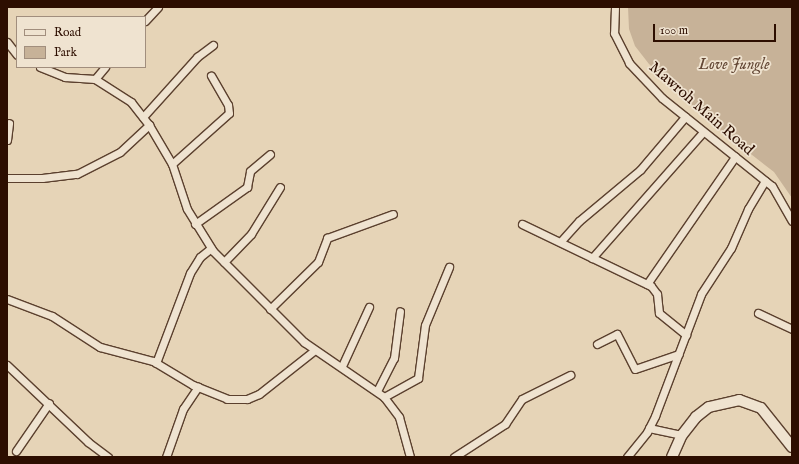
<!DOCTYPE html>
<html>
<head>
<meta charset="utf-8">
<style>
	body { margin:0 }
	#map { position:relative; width:799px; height:464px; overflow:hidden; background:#e6d4b7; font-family:"IM FELL English",serif }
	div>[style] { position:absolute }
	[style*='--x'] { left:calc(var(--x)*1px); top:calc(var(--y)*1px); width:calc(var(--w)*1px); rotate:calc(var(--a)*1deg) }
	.green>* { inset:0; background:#c7b298 }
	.roads { filter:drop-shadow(1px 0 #5b402e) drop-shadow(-1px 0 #5b402e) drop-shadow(0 1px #5b402e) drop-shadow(0 -1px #5b402e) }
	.street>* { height:7px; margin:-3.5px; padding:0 3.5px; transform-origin:3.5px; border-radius:3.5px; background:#efe3d0 }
	.secondary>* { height:10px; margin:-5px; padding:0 5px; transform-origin:5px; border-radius:5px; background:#efe3d0 }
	span { translate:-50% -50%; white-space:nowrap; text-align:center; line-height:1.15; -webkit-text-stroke:3.5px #efe3d0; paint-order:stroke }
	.park-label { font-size:16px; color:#634735; font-style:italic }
	.street-label { font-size:16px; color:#2d0e00 }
	.frame { position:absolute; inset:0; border:8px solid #2d0e00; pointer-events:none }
	.legend { position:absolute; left:16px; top:16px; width:130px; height:52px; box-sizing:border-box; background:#efe3d0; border:1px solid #a18e7d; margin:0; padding:5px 7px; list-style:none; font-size:12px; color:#2d0e00 }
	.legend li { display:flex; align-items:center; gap:8px; height:20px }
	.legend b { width:20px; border:1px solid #a18e7d }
	.scale { position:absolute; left:653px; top:24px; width:123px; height:18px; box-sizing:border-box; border:2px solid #2d0e00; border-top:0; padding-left:5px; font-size:12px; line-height:14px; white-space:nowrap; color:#2d0e00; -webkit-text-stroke:3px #efe3d0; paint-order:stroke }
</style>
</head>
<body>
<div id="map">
	<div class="green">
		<div style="clip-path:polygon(628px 7px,792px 7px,792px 198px,774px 172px,706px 119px,649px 64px,635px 46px,629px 29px)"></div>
	</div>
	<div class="roads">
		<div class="street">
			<div style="--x:615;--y:7;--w:26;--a:92"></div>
			<div style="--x:614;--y:33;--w:34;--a:63"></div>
			<div style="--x:629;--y:63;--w:48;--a:46.7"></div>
			<div style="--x:662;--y:98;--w:141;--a:38.7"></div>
			<div style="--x:772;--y:186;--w:40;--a:60.3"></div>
			<div style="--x:145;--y:21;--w:19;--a:-47"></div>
			<div style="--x:7;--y:42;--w:16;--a:52"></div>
			<div style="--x:40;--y:67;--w:27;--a:22"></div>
			<div style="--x:65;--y:77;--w:30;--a:4"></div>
			<div style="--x:95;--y:79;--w:43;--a:32.6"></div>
			<div style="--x:131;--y:102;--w:29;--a:52"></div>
			<div style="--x:149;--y:125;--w:45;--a:59.5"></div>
			<div style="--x:172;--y:164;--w:47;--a:71.6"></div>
			<div style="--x:187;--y:209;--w:49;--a:58.2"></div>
			<div style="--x:213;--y:251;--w:129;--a:45"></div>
			<div style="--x:304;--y:342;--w:97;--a:34.5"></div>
			<div style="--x:384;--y:397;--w:25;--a:53"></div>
			<div style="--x:399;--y:417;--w:41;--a:74.6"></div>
			<div style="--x:95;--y:79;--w:16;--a:-50"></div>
			<div style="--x:143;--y:117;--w:81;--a:-48"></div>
			<div style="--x:197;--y:57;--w:20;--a:-37"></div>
			<div style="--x:7;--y:140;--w:17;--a:-83"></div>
			<div style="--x:172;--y:164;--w:76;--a:-41.8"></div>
			<div style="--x:229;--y:113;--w:8;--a:-97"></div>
			<div style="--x:228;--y:105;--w:34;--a:-120"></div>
			<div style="--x:7;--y:178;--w:35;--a:0"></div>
			<div style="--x:42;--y:178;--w:35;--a:-7"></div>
			<div style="--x:77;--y:174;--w:48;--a:-27.1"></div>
			<div style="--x:120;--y:152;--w:40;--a:-43"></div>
			<div style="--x:195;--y:224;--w:64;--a:-35.4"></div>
			<div style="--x:247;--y:187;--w:16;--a:-79"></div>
			<div style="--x:250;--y:171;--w:26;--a:-40"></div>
			<div style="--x:522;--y:224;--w:143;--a:25.7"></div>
			<div style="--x:651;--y:286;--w:10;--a:53"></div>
			<div style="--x:657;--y:294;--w:19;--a:84"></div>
			<div style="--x:659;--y:313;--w:35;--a:39"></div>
			<div style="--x:561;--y:241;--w:27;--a:-48"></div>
			<div style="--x:579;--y:221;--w:80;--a:-39.9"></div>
			<div style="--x:640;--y:170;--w:70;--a:-49.7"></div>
			<div style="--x:592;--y:258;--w:168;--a:-48.6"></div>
			<div style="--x:224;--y:262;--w:39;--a:-46"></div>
			<div style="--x:251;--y:234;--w:55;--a:-58.3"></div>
			<div style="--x:647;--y:284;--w:155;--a:-55.3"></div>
			<div style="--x:7;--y:299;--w:48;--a:20.7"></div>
			<div style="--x:52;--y:316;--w:57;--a:32.9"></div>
			<div style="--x:100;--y:347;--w:55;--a:14.8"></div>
			<div style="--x:153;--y:361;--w:47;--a:31"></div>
			<div style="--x:193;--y:385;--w:37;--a:22"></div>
			<div style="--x:227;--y:399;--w:20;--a:0"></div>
			<div style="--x:247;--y:399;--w:13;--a:-23"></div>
			<div style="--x:259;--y:394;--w:71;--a:-38.2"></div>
			<div style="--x:270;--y:309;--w:67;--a:-44.4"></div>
			<div style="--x:318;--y:262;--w:26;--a:-69"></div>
			<div style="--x:327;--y:238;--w:70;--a:-20"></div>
			<div style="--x:758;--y:313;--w:38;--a:25"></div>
			<div style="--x:597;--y:344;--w:22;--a:-27"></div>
			<div style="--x:617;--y:334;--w:39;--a:63"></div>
			<div style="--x:635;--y:369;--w:46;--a:-18.8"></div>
			<div style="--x:156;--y:363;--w:96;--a:-69.3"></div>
			<div style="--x:190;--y:273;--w:19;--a:-58"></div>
			<div style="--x:200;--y:257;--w:14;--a:-39"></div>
			<div style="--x:7;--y:365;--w:112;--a:43.5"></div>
			<div style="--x:88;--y:442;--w:25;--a:37"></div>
			<div style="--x:342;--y:366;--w:65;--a:-65.4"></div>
			<div style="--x:377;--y:391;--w:37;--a:-63"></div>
			<div style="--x:394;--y:358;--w:47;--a:-82.7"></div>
			<div style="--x:384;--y:397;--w:39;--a:-29"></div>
			<div style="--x:418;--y:378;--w:53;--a:-82.5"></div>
			<div style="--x:425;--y:325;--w:63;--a:-67.5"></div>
			<div style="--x:649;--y:428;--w:34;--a:12"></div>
			<div style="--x:16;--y:451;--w:58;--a:-55.5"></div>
			<div style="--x:166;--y:457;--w:51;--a:-70.5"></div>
			<div style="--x:183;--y:409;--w:27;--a:-56"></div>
			<div style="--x:454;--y:457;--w:61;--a:-32.9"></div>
			<div style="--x:505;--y:424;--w:30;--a:-56"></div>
			<div style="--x:522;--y:399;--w:54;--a:-26.6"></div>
			<div style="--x:627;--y:457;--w:32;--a:-51"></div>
			<div style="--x:647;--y:432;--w:18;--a:-63"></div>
			<div style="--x:655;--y:416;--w:130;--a:-69.3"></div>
			<div style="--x:701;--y:294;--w:55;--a:-56.9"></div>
			<div style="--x:731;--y:248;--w:43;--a:-66.4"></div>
			<div style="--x:748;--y:209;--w:33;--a:-59"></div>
		</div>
		<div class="secondary">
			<div style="--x:672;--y:457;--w:24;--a:-66"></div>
			<div style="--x:682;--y:435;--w:23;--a:-52"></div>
			<div style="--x:696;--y:417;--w:16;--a:-38"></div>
			<div style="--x:709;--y:407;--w:31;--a:-13"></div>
			<div style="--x:739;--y:400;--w:23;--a:20"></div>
			<div style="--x:761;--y:408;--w:50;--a:51.5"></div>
		</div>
	</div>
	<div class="park-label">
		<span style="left:734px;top:65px">Love Jungle</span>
	</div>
	<div class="street-label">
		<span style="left:701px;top:109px;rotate:41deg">Mawroh Main Road</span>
	</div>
	<div class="frame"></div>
	<ul class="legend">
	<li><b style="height:5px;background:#efe3d0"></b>Road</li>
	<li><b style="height:11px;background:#c7b298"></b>Park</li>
	</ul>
	<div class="scale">100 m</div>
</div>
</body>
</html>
